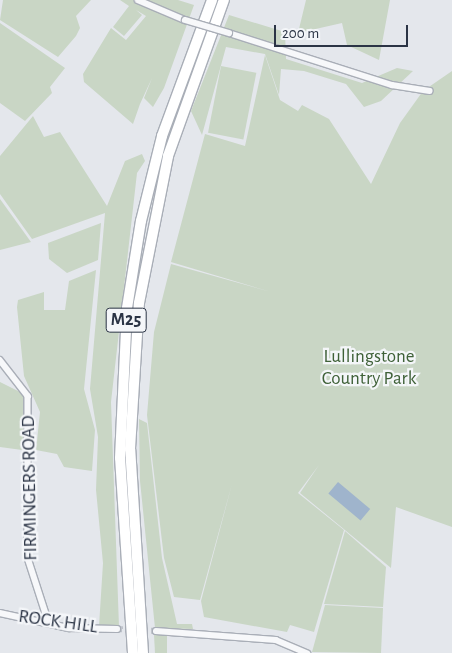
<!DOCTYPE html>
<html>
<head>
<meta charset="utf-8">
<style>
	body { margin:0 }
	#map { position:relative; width:452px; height:653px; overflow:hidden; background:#e4e7ec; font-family:"Alegreya Sans",sans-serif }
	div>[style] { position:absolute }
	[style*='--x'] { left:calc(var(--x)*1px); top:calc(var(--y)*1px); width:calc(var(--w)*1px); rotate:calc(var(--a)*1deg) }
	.green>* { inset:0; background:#c9d6c5; transform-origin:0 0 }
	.water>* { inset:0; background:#9fb4cc; transform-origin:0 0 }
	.minor-tunnel>* { height:5.5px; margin-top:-2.75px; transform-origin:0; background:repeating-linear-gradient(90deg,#bfc3cb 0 5.5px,transparent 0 8.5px) }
	.roads { filter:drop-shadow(1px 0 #a9aeb7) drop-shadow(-1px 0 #a9aeb7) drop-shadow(0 1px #a9aeb7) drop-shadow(0 -1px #a9aeb7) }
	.minor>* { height:5.5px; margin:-2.75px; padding:0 2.75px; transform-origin:2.75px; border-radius:2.75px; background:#f7f8fa }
	.motorway>* { height:10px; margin:-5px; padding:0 5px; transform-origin:5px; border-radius:5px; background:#fff }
	.bridges { filter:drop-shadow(1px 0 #a9aeb7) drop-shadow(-1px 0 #a9aeb7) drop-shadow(0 1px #a9aeb7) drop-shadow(0 -1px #a9aeb7) }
	.minor-bridge>* { height:5.5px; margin:-2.75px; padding:0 2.75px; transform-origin:2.75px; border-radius:2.75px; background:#f7f8fa }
	span { translate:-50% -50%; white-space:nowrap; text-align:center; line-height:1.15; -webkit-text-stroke:4.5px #f4f6f9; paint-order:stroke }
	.shield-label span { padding:1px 4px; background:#f4f6f9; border:1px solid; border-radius:4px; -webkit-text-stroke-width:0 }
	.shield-label { font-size:18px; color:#2b3445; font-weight:700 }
	.park-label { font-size:19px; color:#3f6138 }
	.street-label { font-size:19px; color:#2b3445 }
	.scale { position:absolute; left:274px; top:25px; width:134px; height:22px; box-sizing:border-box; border:2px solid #2b3445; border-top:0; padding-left:6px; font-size:15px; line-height:18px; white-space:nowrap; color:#2b3445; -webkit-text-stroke:4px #f4f6f9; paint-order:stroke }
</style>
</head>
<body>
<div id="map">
	<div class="green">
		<div style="clip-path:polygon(3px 0,91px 0,76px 16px,80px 28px,76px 36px,58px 57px,0 20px)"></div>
		<div style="clip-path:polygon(120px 0,178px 0,194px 5px,164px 88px,153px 107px,144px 98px,152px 78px,140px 104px,133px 124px,84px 82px,83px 74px,111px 28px,126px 40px,146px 16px,136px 10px,142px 15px,124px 36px,113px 27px,129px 6px)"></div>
		<div style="clip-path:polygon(306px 0,390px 0,379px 60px,347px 45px,342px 23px,298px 33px)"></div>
		<div style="clip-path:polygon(229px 15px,285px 32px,286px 59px,362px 83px,397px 68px,413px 71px,381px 101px,364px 107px,346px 84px,304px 71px,281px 69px,279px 95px,265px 54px,226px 47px,202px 135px,191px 111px)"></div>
		<div style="clip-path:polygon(0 23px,65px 68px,50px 87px,52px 93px,25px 121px,0 103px)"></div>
		<div style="clip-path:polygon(265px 55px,280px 100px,298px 111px,302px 105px,329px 119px,371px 184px,400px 123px,423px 91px,452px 71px,452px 527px,396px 507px,391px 568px,300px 493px,319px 465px,298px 493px,344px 530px,314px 632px,290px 625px,287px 632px,204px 617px,201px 601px,232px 484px,200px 600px,174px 597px,164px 558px,147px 415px,154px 332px,171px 264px,271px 292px,171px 262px,205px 134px,245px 146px)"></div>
		<div style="left:221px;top:66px;width:36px;height:68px;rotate:11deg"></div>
		<div style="clip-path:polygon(33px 116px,44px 137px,60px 132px,107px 206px,125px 161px,142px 154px,145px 161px,137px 173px,111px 402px,119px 627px,99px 626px,103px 563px,96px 490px,98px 437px,90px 389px,105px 213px,32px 239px,0 194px,0 156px)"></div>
		<div style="clip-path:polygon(0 199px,31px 242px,0 250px)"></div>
		<div style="clip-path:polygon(101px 223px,98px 260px,67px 273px,49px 259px,48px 243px)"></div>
		<div style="clip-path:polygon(96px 270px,84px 389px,95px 430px,92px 471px,64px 467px,57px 454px,36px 450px,40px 412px,24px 376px,17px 307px,18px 300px,44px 292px,44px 310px,65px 310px,69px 281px)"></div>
		<div style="clip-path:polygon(0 382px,28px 396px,30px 438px,22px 450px,0 447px)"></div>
		<div style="clip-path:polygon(139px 419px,147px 423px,162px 558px,177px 624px,192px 624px,193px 629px,155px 628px,140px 481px)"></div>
		<div style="clip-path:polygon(345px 531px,386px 567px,383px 607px,324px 604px)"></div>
		<div style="clip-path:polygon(325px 605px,383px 608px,381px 653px,312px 652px)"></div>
		<div style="clip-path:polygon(167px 633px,167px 653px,155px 653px,154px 635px)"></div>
	</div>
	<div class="water">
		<div style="left:338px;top:482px;width:42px;height:15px;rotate:40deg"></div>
	</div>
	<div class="minor-tunnel">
		<div style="--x:117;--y:629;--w:39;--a:3"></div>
	</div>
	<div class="roads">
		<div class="minor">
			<div style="--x:138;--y:0;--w:51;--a:23.1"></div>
			<div style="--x:229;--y:33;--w:171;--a:17.7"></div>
			<div style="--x:392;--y:85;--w:38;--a:9"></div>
			<div style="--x:0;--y:360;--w:46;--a:52.1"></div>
			<div style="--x:28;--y:396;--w:162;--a:90"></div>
			<div style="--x:28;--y:558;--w:68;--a:72.1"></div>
			<div style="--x:0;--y:613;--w:71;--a:12.3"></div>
			<div style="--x:69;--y:628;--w:48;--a:1.2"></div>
			<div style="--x:156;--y:631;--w:120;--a:4.3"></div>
			<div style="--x:276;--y:640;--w:34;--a:23"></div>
		</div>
		<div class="motorway">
			<div style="--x:133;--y:653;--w:195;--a:-93.8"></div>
			<div style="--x:120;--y:458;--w:150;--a:-87.3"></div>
			<div style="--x:127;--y:308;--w:88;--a:-80.9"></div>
			<div style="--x:141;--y:221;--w:88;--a:-76.1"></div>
			<div style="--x:162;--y:136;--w:145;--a:-69.8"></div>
			<div style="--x:143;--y:653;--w:204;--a:-93.6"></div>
			<div style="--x:130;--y:449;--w:146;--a:-86.5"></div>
			<div style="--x:139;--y:303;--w:150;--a:-78.8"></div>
			<div style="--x:168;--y:156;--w:166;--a:-70.3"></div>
		</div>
	</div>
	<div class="bridges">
		<div class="minor-bridge">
			<div style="--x:185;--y:20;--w:46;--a:16.5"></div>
		</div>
	</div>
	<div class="shield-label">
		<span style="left:126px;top:320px">M25</span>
	</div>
	<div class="park-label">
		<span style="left:369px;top:368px">Lullingstone<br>Country Park</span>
	</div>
	<div class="street-label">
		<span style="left:30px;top:488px;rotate:-91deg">FIRMINGERS ROAD</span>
		<span style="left:58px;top:622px;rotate:8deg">ROCK HILL</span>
	</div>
	<div class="scale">200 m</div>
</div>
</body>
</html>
